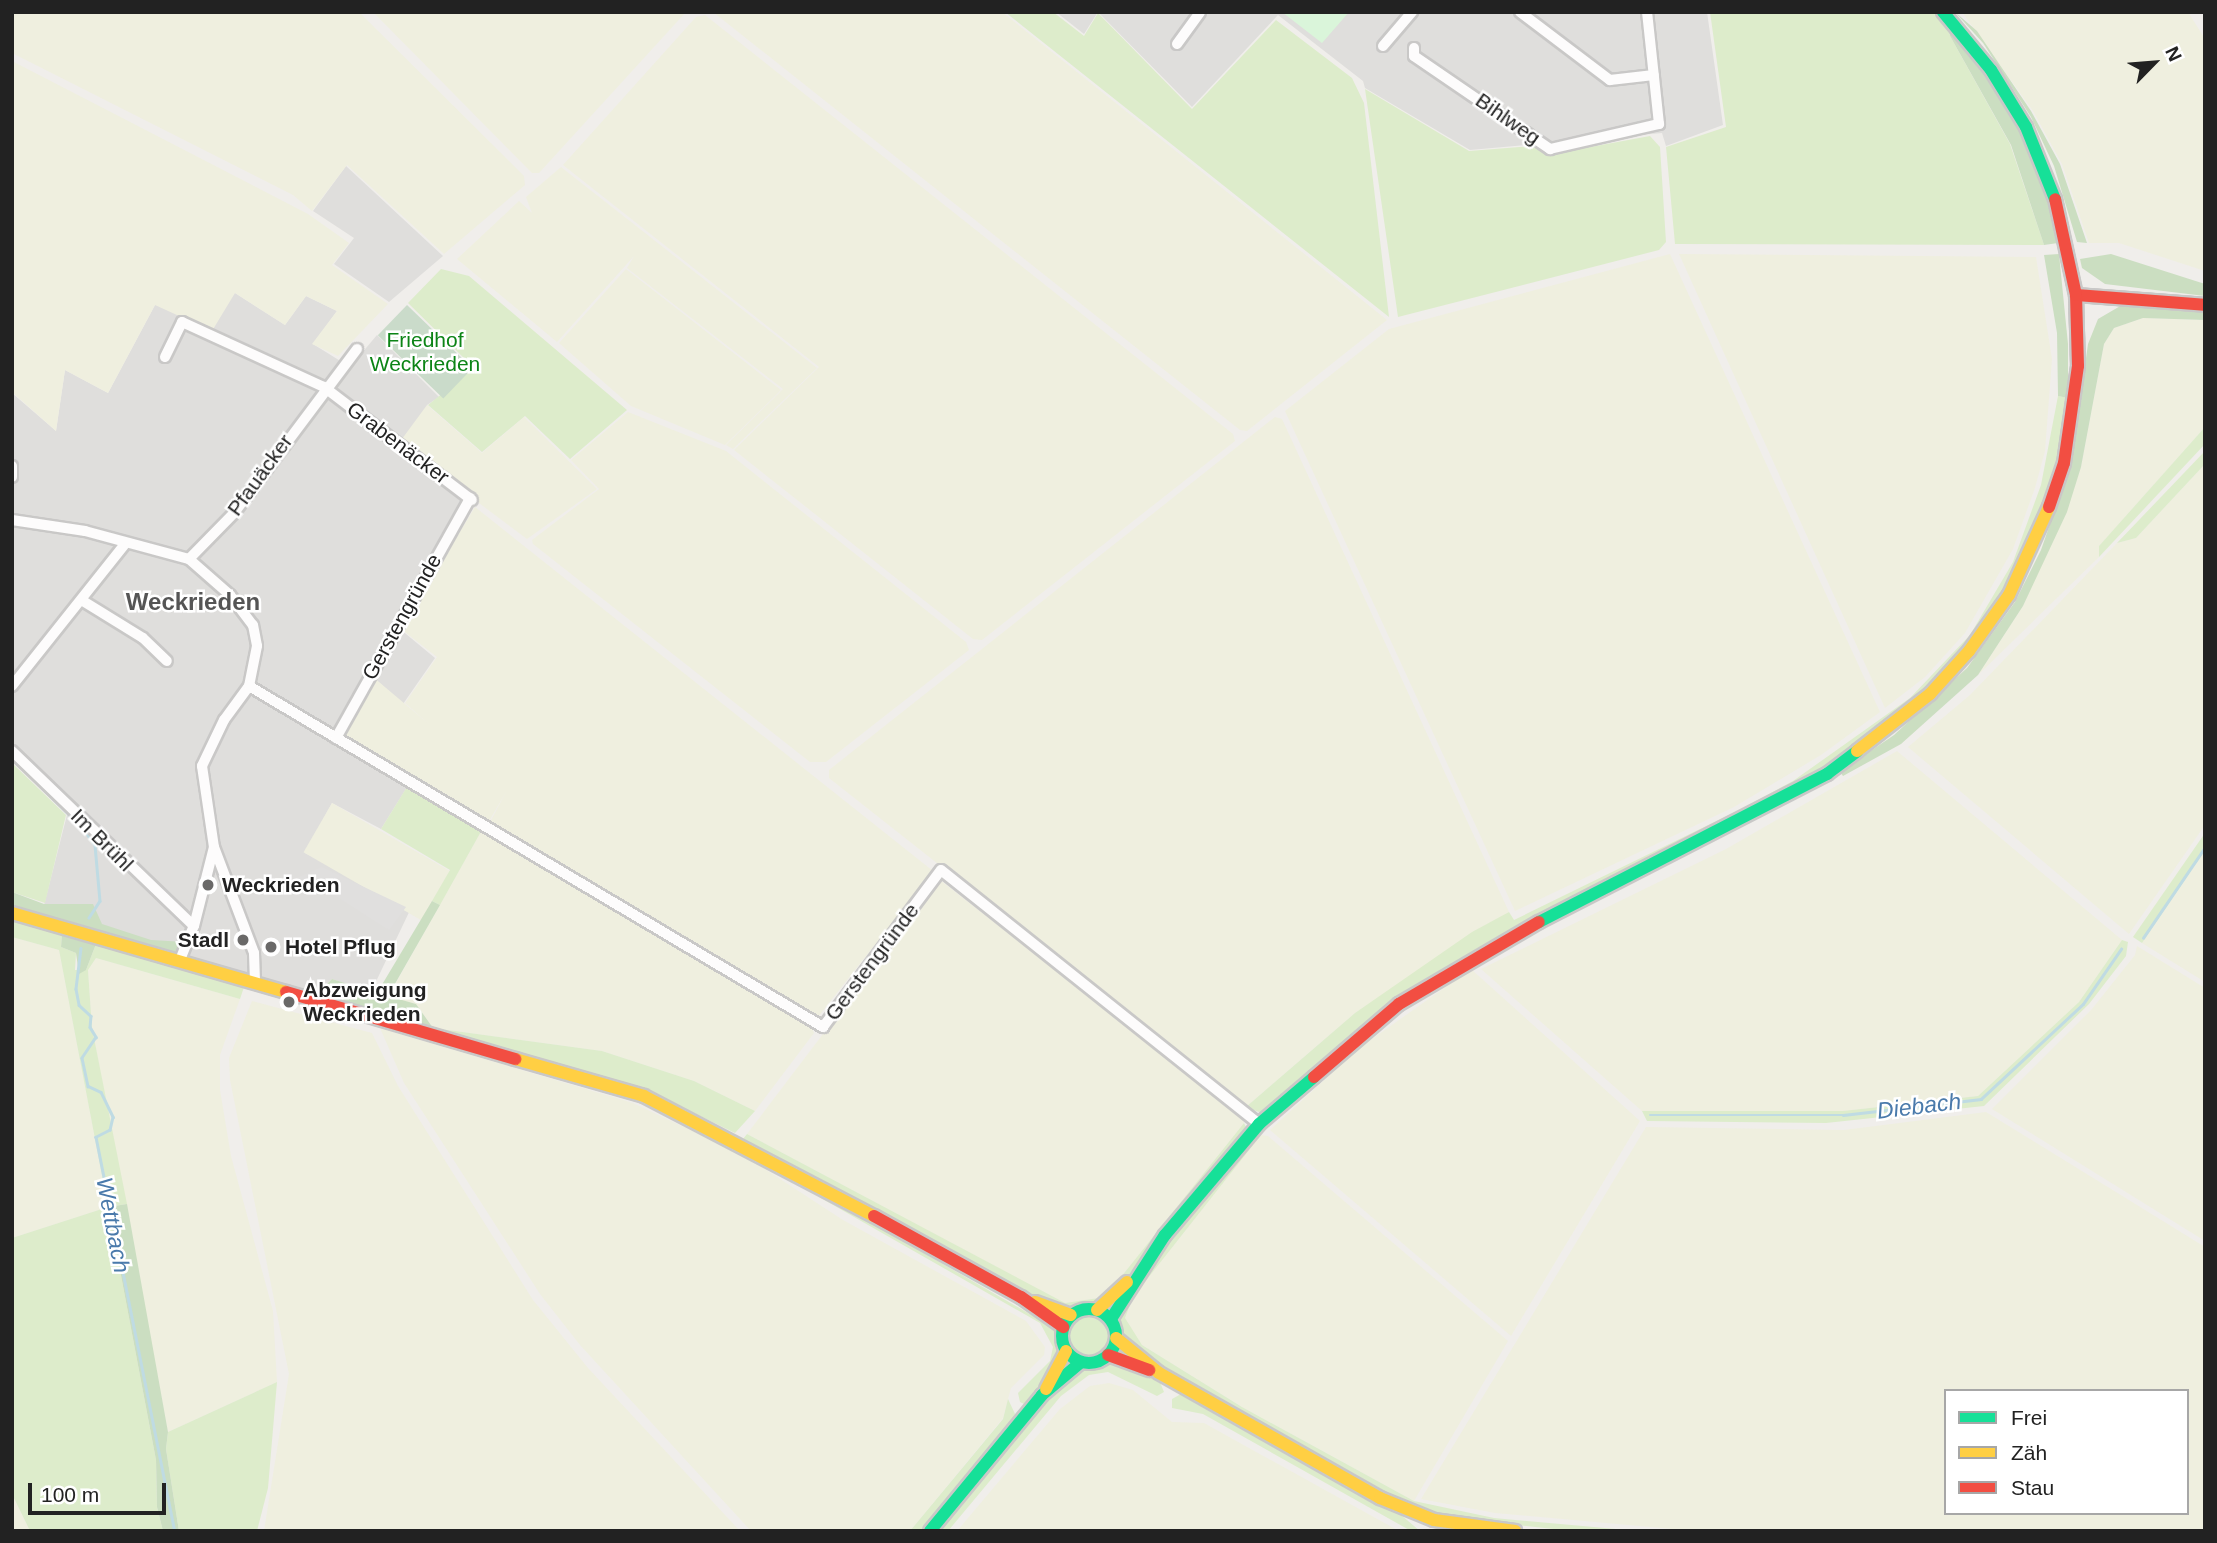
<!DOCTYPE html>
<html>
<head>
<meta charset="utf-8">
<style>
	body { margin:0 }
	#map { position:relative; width:2217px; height:1543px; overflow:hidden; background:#f0eeeb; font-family:Arial,sans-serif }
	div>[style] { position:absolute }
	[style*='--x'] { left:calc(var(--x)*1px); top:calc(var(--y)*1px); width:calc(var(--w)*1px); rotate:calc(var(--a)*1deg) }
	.residential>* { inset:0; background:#dfdedc }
	.farmland>* { inset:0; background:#efefdf; transform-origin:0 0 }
	.grass>* { inset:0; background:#ddeccb }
	.round { border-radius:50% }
	.forest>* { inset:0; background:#cbdec1 }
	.cemetery>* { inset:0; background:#cadbca; transform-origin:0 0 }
	.park>* { inset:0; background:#daf5da }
	.parking>* { inset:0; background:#e0dfde }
	.stream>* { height:2.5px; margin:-1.25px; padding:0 1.25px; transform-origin:1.25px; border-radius:1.25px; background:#bfdbe3 }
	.roads { filter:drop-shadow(2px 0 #c9c8c7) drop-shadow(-2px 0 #c9c8c7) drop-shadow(0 2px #c9c8c7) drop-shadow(0 -2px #c9c8c7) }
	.street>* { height:10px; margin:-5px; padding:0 5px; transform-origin:5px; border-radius:5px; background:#fdfcfc }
	.fast>* { height:12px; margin:-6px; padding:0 6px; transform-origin:6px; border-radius:6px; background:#16e098 }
	.fast>.ring { margin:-6px; padding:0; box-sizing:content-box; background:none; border:12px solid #16e098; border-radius:50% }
	.slow>* { height:12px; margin:-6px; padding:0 6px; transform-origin:6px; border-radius:6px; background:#ffcf43 }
	.jam>* { height:12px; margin:-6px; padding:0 6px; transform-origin:6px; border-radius:6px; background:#f24e42 }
	.dots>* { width:19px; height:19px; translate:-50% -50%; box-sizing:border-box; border:4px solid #fff; border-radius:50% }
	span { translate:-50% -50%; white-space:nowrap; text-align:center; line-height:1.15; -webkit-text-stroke:5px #fff; paint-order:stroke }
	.street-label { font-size:21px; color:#222 }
	.park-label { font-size:21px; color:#0c8416 }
	.poi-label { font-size:21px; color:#222; font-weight:700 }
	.left { translate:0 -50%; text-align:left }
	.right { translate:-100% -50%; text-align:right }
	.water-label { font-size:23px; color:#4a7aab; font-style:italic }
	.quarter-label { font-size:24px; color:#555; font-weight:700 }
	.frame { position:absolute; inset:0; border:14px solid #222; pointer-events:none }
	.legend { position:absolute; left:1944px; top:1389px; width:245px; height:126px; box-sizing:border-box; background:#fff; border:2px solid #a7a7a7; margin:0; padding:9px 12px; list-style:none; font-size:21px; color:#222 }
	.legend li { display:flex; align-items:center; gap:14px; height:35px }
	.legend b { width:35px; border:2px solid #a7a7a7 }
	.north { position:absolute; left:2119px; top:28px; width:70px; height:70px; -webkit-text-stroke:5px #fff; paint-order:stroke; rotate:65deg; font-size:19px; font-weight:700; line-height:28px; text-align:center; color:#222 }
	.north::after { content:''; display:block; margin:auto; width:24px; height:32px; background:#222; clip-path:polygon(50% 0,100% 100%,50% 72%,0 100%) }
	.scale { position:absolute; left:28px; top:1483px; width:138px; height:32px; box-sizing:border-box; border:4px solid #222; border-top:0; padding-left:9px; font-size:21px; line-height:24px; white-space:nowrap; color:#222; -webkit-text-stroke:5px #fff; paint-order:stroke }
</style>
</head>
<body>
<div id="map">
	<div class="residential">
		<div style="clip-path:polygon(1056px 12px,1098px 12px,1084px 34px)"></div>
		<div style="clip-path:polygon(1098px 12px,1707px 12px,1723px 125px,1666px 146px,1662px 133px,1470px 150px,1365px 88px,1363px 81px,1278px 15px,1192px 107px)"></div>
		<div style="clip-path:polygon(346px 166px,443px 256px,389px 302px,334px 264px,354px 238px,313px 211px)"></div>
		<div style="clip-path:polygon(235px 293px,285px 325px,306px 296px,337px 311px,313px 344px,350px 367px,377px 335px,439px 397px,427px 405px,472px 500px,400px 629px,435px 658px,403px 704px,373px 677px,340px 736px,414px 776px,381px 829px,332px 803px,305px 853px,412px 906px,371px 992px,332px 979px,316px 995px,42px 913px,69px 807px,12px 751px,12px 393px,56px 431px,65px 370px,108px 393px,155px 305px)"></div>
	</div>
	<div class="farmland">
		<div style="clip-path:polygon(12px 12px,359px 12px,524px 176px,525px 185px,444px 254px,347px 165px,312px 211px,293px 195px,12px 53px)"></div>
		<div style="clip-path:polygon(373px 12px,686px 12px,539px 173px,532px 173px)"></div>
		<div style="clip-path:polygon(713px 12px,1002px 12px,1387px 320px,1247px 431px,1240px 430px)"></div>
		<div style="clip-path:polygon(1962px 12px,2188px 12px,2205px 39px,2205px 271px,2119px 243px,2089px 243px,2062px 164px,2033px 111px)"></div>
		<div style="clip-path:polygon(705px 15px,1233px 434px,1235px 441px,982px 640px,973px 639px,734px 450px,819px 367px,563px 165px,696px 17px)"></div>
		<div style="clip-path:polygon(12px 61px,308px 214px,349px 243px,332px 265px,388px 304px,338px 356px,312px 344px,337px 311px,306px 296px,285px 325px,235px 293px,212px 331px,155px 305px,108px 393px,65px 370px,56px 431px,12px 392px)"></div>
		<div style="clip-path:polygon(561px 167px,817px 368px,733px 449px,726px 445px,783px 389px,627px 268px,634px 256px,557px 342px,457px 259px,519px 201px,532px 213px,526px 197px)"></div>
		<div style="clip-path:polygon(1670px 254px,1880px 712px,1821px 755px,1734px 807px,1515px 911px,1285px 411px,1389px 329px)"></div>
		<div style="clip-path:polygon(1679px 254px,2036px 257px,2052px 359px,2045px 451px,2035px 488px,2013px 549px,1965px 633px,1925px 677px,1885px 708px)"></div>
		<div style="clip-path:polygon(626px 269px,781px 390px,725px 445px,631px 406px,559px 343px)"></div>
		<div style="clip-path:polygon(2143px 318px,2205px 320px,2205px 427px,2099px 546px,2099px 557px,1978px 675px,2023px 606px,2081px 467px,2104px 344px,2114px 328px)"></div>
		<div style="clip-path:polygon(427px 405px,482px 453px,524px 417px,597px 489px,527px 539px,399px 443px)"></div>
		<div style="clip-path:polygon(628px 412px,726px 451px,966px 642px,969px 650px,826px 762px,810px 762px,533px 544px,532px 540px,599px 489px,571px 460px)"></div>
		<div style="clip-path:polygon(1275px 417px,1282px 419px,1509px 912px,1355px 1013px,1246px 1107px,829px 778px,829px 770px)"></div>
		<div style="clip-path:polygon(2205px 464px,2205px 825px,2129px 934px,1908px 747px,1970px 695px,2117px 543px,2136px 538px)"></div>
		<div style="clip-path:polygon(475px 507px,933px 871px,818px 1017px,489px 824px,506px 792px,488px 823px,340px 737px,373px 677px,430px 725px,405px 703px,437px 657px,401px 629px)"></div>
		<div style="clip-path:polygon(1897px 751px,2122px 940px,2079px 1002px,1978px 1096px,1843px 1111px,1642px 1111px,1481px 969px,1726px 849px)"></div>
		<div style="left:332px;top:803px;width:136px;height:57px;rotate:30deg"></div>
		<div style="clip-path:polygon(483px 828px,811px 1026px,814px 1033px,755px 1111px,694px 1081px,602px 1051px,433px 1028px,416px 1004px,388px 997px)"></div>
		<div style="clip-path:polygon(2205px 850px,2205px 982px,2142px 943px)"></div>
		<div style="clip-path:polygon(940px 880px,1243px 1117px,1244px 1123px,1105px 1297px,1064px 1303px,747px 1134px)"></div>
		<div style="clip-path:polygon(12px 937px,59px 950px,108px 1207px,12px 1238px)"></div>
		<div style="clip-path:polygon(2137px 946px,2205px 988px,2205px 1241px,1992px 1109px,2092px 1009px,2135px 955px)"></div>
		<div style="clip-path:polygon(96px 958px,240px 999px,220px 1055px,220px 1090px,231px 1156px,273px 1311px,277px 1382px,168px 1432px,92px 1028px,88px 970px)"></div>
		<div style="clip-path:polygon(1471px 969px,1640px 1121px,1511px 1336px,1270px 1130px,1358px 1049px)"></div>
		<div style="clip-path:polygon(252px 1001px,372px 1033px,398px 1086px,533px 1300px,588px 1368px,740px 1531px,264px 1531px,289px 1374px,230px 1080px,229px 1058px)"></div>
		<div style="clip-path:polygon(380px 1028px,633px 1103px,743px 1155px,843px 1220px,1026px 1321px,1045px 1347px,1044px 1355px,1011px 1388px,1003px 1418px,910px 1531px,751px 1531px,580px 1345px,540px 1294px,404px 1083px)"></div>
		<div style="clip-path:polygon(evenodd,1986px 1112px,2205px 1247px,2205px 1531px,1695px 1531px,1495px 1513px,1421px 1499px,1646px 1127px,1844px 1130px,1986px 1112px,1946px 1391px,2187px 1391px,2187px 1513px,1946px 1513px,1946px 1391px)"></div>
		<div style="clip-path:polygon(1261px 1135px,1268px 1136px,1508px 1341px,1414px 1501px,1242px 1407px,1142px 1345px,1129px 1331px,1125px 1318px,1133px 1297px)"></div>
		<div style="clip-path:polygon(1109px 1383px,1133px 1390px,1172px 1422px,1204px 1423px,1399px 1531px,957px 1531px,1060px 1409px,1090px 1386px)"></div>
		<div style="clip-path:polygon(12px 1494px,30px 1531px,12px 1531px)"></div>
	</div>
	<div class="grass">
		<div style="clip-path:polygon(1005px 12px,1053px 12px,1084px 36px,1098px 13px,1192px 109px,1276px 20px,1352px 78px,1364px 103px,1389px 317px)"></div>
		<div style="clip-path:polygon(1710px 12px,1936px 12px,1948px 25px,1950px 36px,2010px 144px,2044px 245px,1675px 244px,1666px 147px,1726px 127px)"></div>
		<div style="clip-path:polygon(1365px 89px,1469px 151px,1533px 146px,1547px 155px,1650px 136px,1660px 147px,1666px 242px,1659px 250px,1398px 317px)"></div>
		<div style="clip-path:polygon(441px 269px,469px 276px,627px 410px,570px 459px,525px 416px,482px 452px,428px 405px,474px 368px,408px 303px)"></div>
		<div style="clip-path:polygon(2058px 396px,2068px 398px,2058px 467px,2037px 527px,1998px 606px,1918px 699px,1798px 786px,1425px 980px,1321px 1060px,1264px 1114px,1246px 1107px,1355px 1013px,1472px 932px,1509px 912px,1514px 920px,1743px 808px,1793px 781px,1910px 698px,1970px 635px,2013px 562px,2041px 485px)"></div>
		<div style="clip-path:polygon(2205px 427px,2205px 444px,2099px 557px,2099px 546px)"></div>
		<div style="clip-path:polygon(2205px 451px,2205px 464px,2136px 538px,2117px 543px)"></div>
		<div style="clip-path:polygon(12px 763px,66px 815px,45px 903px,12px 892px)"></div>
		<div style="clip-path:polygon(410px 782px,483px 828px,440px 905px,432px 901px,450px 870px,381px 829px)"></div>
		<div style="clip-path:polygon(2205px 833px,2205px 850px,2142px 943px,2133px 937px)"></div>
		<div style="clip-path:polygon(12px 919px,62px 934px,61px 947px,76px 953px,75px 970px,86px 970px,96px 944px,244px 987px,240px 999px,96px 958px,88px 970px,92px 1028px,127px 1204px,108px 1207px,156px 1460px,157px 1507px,163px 1531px,30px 1531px,12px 1494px,12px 1238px,108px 1207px,59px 950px,12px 937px)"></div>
		<div style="clip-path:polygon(2122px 940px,2128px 942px,2126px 956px,2089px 1004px,1984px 1106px,1826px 1123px,1647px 1121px,1642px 1111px,1843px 1111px,1978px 1096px,2079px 1002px)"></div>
		<div style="clip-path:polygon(433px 1028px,602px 1051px,694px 1081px,755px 1111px,735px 1133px,647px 1090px)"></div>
		<div style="clip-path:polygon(1244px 1123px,1247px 1129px,1122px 1283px,1095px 1304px,1072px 1310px,1036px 1297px,743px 1139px,747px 1134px,1065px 1303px,1105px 1297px)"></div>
		<div style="clip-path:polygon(1261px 1135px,1133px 1297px,1125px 1318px,1142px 1345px,1242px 1407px,1414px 1501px,1494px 1518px,1638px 1531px,1572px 1531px,1488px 1522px,1425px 1511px,1396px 1500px,1158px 1366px,1123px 1339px,1119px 1326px,1122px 1307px,1194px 1209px)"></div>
		<div style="clip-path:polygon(818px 1192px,1054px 1328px,1060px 1359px,1036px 1395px,1026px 1405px,1020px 1402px,1018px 1393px,1050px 1361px,1053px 1347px,1040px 1323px,819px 1197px)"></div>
		<div class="round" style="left:1068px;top:1314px;width:44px;height:44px"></div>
		<div style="clip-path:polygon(1114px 1360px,1160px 1382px,1164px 1392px,1157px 1396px,1108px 1372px,1089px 1375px,1061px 1396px,948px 1531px,939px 1531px,1056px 1389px,1078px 1368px)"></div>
		<div style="clip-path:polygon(277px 1382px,268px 1488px,257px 1531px,179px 1531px,166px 1449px,168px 1432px)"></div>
		<div style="clip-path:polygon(1181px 1394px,1401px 1515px,1420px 1531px,1411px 1531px,1203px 1414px,1172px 1408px,1172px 1399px)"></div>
		<div style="clip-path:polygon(1008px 1399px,1016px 1416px,1013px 1426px,923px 1531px,910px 1531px,1003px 1419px)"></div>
	</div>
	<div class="forest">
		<div style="clip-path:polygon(1955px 12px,1977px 31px,2031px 111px,2060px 164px,2087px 243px,2077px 242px,2054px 166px,2031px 117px,1983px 43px)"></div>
		<div style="clip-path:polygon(1948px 25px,1983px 68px,2014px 117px,2045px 193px,2058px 243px,2044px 245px,2011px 145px,1950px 36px)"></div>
		<div style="clip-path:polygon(2059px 254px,2068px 344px,2068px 398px,2058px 396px,2057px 333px,2044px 255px)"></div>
		<div style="clip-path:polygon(2111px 254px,2205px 284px,2205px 296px,2105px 284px,2082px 268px,2080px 259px)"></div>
		<div style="clip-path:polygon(2122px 305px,2205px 310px,2205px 320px,2143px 318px,2114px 328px,2104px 344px,2081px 467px,2067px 512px,2023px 606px,1978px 675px,1901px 744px,1843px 776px,1840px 772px,1894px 735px,1967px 668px,2015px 602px,2041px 550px,2071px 464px,2088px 344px,2098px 319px)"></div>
		<div style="clip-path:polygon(12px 892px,44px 904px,93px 904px,102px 924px,151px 940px,185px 942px,174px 952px,149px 946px,12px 905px)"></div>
		<div style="clip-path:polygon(432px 901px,440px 905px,388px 996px,416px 1004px,433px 1028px,316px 995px,332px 979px,377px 993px)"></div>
		<div style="clip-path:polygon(62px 934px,96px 944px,86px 970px,79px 974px,76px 953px,61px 947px)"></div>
		<div style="clip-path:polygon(127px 1204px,168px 1432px,166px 1449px,179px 1531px,163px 1531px,157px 1507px,156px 1460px,108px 1207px)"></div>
	</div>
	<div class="cemetery">
		<div style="left:407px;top:305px;width:91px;height:42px;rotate:44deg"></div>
	</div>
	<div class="park">
		<div style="clip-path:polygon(1282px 12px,1349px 12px,1322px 43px)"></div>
	</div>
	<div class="parking">
		<div style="clip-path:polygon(322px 867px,406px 907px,389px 930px,328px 891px,305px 883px,290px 889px,290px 881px)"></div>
	</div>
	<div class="stream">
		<div style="--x:12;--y:758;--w:98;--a:44.6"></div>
		<div style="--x:82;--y:827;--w:22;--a:54"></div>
		<div style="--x:95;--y:845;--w:56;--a:84.9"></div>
		<div style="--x:100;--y:901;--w:20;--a:123"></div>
		<div style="--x:2143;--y:938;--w:110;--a:-55.7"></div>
		<div style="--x:81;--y:948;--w:41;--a:97"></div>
		<div style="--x:76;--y:989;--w:16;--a:79"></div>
		<div style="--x:79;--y:1005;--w:16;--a:43"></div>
		<div style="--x:91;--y:1016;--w:11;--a:95"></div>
		<div style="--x:90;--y:1027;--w:12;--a:59"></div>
		<div style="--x:96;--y:1037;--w:25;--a:124"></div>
		<div style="--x:82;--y:1058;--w:29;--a:78"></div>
		<div style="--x:88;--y:1086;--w:14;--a:25"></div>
		<div style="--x:101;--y:1092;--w:28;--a:64"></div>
		<div style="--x:113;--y:1117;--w:13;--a:103"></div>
		<div style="--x:110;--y:1130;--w:16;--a:153"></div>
		<div style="--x:96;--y:1137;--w:402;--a:78.7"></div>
		<div style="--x:1650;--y:1115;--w:193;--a:0"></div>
		<div style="--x:1843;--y:1115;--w:139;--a:-6.6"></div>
		<div style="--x:1981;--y:1099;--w:139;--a:-43"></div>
		<div style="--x:2083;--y:1004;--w:67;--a:-55.4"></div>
	</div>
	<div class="roads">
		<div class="street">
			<div style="--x:1520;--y:12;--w:113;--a:37.1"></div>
			<div style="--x:1610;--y:80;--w:44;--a:-6.5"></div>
			<div style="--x:1177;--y:44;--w:39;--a:-54"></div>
			<div style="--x:1383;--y:46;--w:45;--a:-49.5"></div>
			<div style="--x:1414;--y:48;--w:8;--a:90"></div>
			<div style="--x:1414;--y:56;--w:165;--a:34.4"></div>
			<div style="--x:1550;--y:149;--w:112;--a:-12.9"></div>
			<div style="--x:1659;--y:124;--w:113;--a:-96.1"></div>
			<div style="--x:165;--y:357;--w:39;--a:-64"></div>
			<div style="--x:182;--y:322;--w:156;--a:24.6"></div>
			<div style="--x:324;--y:387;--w:186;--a:37.4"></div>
			<div style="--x:12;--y:466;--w:11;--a:90"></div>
			<div style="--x:12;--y:520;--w:74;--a:8.6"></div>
			<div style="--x:85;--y:531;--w:108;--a:15.1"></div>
			<div style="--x:189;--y:559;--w:55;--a:41.3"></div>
			<div style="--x:230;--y:595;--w:38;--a:53"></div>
			<div style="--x:253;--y:625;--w:21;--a:79"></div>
			<div style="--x:257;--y:646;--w:41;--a:101.3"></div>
			<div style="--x:249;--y:686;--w:42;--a:126.3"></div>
			<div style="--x:224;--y:720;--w:51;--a:115.6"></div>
			<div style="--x:202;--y:766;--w:82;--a:81.6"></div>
			<div style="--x:214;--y:847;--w:113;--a:69.3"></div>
			<div style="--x:254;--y:953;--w:30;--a:88"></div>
			<div style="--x:189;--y:559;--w:64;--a:-45.6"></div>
			<div style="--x:234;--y:513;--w:205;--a:-53.1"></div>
			<div style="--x:83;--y:601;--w:70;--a:31.7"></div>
			<div style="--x:143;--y:638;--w:33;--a:44"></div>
			<div style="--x:12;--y:686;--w:181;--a:-51.5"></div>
			<div style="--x:249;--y:686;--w:668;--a:30.71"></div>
			<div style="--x:823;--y:1027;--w:196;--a:-53.1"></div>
			<div style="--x:941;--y:870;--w:407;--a:38.6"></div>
			<div style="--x:336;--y:738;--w:275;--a:-60.8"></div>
			<div style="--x:12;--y:751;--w:252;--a:43.9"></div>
			<div style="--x:194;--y:926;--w:81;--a:-75.8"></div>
			<div style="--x:180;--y:960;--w:37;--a:-68"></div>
		</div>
		<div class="fast">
			<div style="--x:1943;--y:12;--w:75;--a:50.4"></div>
			<div style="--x:1991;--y:70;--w:67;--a:58.4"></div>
			<div style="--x:2026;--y:127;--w:78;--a:68.1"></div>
			<div style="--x:1539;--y:922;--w:324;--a:-27.2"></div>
			<div style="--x:1827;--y:774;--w:38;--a:-37"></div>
			<div class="ring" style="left:1062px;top:1309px;width:42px;height:42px"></div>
			<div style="--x:1111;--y:1319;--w:100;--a:-57.3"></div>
			<div style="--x:1165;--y:1235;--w:145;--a:-49.7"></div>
			<div style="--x:1259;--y:1124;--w:72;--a:-40.5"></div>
			<div style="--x:930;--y:1531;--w:176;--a:-50.5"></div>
			<div style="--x:1042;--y:1395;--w:51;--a:-40.2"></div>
		</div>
		<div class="slow">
			<div style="--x:1857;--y:751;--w:93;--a:-38"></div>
			<div style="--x:1930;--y:694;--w:58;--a:-47.8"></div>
			<div style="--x:1969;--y:651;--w:69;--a:-54.5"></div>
			<div style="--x:2009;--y:595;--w:97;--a:-65.6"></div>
			<div style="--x:12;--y:913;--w:285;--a:16.1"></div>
			<div style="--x:515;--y:1059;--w:134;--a:16"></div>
			<div style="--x:644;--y:1096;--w:259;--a:27.6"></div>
			<div style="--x:1035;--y:1302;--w:38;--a:20"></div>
			<div style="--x:1097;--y:1310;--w:41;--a:-43"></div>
			<div style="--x:1116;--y:1338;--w:55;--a:39.1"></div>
			<div style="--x:1159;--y:1373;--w:254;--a:29.5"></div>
			<div style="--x:1380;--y:1498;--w:58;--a:22.2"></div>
			<div style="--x:1434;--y:1520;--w:82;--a:7.7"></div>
			<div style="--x:1046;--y:1389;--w:43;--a:-62.2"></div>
		</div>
		<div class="jam">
			<div style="--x:2076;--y:295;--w:129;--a:4.4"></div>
			<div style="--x:2049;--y:507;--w:46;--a:-71.2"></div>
			<div style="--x:2064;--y:463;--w:98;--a:-81.8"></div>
			<div style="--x:2078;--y:366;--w:71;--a:-91.6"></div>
			<div style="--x:2076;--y:295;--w:98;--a:-102.3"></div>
			<div style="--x:286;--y:992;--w:239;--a:16.3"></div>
			<div style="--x:1314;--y:1077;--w:112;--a:-40.7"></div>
			<div style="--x:1399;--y:1004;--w:162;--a:-30.4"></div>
			<div style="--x:874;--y:1216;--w:168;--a:28.9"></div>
			<div style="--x:1021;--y:1297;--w:52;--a:35.5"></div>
			<div style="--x:1108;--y:1355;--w:44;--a:20.1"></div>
		</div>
	</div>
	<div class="dots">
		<div style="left:208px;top:885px;background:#6a6968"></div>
		<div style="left:243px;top:940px;background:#6a6968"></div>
		<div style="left:271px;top:947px;background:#6a6968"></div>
		<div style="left:289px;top:1002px;background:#6a6968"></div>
	</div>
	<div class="street-label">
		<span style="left:1508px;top:119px;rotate:35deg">Bihlweg</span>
		<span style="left:398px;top:443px;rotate:37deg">Grabenäcker</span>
		<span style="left:260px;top:475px;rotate:-54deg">Pfauäcker</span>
		<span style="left:402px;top:617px;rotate:-61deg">Gerstengründe</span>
		<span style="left:102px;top:840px;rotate:45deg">Im Brühl</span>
		<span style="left:872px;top:962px;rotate:-53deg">Gerstengründe</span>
	</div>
	<div class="park-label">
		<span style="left:425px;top:352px">Friedhof<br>Weckrieden</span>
	</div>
	<div class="poi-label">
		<span class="left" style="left:222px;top:885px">Weckrieden</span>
		<span class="right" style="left:229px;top:940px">Stadl</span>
		<span class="left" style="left:285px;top:947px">Hotel Pflug</span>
		<span class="left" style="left:303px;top:1002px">Abzweigung<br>Weckrieden</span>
	</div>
	<div class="water-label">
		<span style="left:1919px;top:1106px;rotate:-7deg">Diebach</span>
		<span style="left:113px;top:1225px;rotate:79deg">Wettbach</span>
	</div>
	<div class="quarter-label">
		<span style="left:193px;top:602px">Weckrieden</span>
	</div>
	<div class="frame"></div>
	<ul class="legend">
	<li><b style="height:9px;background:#16e098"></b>Frei</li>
	<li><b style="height:9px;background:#ffcf43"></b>Zäh</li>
	<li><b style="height:9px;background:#f24e42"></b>Stau</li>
	</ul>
	<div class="north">N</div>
	<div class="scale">100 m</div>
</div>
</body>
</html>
